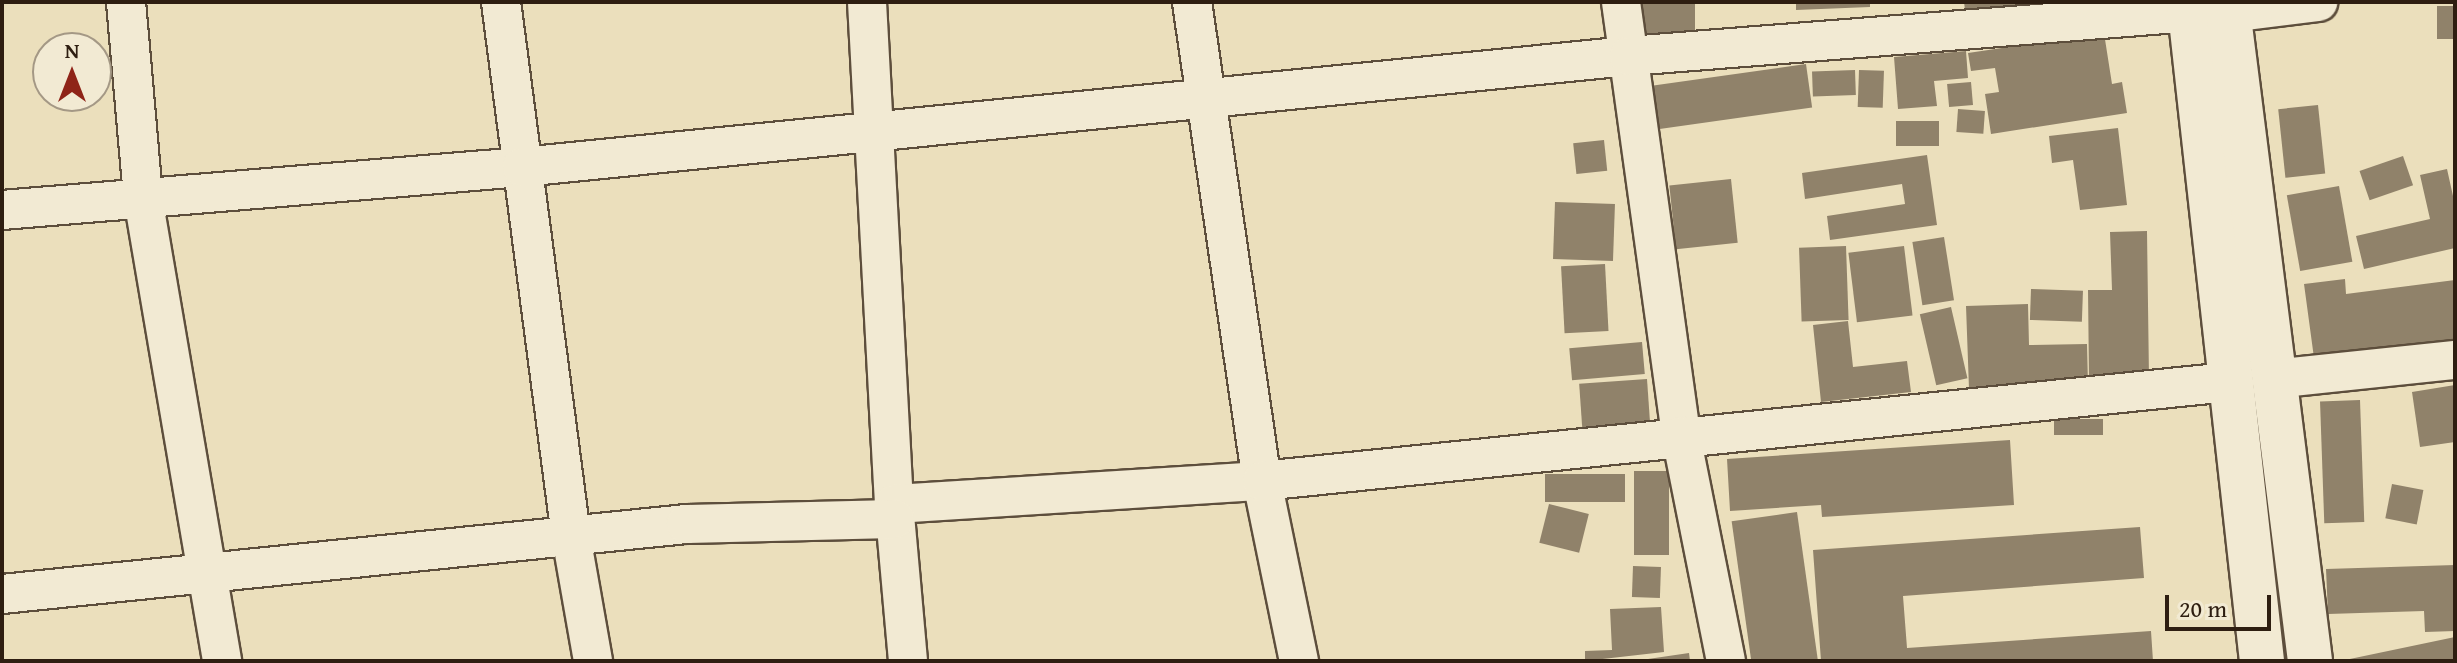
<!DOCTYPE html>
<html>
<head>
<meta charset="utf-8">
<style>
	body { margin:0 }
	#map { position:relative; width:2457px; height:663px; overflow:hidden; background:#ebdfbc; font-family:"Gentium Book Plus",serif }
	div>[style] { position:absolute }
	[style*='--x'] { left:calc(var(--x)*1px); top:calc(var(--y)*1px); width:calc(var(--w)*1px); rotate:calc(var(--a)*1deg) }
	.building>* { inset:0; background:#90826a; transform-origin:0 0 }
	.roads { filter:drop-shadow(2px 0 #5d4e3c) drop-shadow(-2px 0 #5d4e3c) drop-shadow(0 2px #5d4e3c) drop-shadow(0 -2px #5d4e3c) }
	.minor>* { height:38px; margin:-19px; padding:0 19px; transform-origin:19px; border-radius:19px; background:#f2ead3 }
	.tertiary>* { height:44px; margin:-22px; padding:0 22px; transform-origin:22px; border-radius:22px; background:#f2ead3 }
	span { translate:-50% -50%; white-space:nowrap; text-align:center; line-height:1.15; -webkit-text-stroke:8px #f2ead3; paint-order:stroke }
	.frame { position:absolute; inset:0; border:4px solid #2e1e11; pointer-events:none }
	.north { position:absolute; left:32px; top:32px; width:80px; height:80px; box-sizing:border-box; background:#f2ead3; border:2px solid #a49885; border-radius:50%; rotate:0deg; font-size:22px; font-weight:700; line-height:32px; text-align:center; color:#2e1e11 }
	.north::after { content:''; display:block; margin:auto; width:28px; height:36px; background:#8f2418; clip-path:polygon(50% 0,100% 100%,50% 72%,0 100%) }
	.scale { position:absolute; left:2165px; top:595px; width:106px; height:36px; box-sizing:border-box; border:4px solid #2e1e11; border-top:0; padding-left:10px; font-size:24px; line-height:28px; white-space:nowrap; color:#2e1e11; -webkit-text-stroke:6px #f2ead3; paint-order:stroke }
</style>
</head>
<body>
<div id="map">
	<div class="building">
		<div style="left:1643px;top:2px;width:52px;height:35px"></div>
		<div style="clip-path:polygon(1796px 2px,1870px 2px,1870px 7px,1796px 10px)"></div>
		<div style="clip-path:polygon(1964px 2px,2049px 2px,2049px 7px,1965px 10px)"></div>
		<div style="left:2455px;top:6px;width:33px;height:18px;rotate:90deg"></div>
		<div style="clip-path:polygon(2104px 33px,2112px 84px,2122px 82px,2127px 113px,1991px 134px,1985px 94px,1999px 92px,1995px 68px,1971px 71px,1968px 53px)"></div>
		<div style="clip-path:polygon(1966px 51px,1968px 78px,1934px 81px,1937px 106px,1898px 109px,1894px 57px)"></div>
		<div style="left:1806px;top:64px;width:44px;height:154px;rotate:82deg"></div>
		<div style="left:1855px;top:70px;width:25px;height:43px;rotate:88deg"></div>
		<div style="left:1859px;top:70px;width:25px;height:37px;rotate:2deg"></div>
		<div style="left:1971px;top:82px;width:23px;height:24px;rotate:85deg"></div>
		<div style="left:2318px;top:105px;width:69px;height:40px;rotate:84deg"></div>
		<div style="left:1958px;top:109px;width:27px;height:23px;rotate:4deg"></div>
		<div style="left:1896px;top:121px;width:43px;height:25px"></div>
		<div style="clip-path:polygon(2118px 128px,2127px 205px,2080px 210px,2073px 160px,2052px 163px,2049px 136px)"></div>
		<div style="left:1604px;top:140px;width:31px;height:31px;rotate:84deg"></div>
		<div style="clip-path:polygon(1927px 155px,1937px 225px,1830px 240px,1827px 216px,1905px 204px,1902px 184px,1805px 199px,1802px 173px)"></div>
		<div style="left:2403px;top:156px;width:31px;height:46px;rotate:71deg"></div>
		<div style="clip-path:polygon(2447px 169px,2455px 205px,2455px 248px,2364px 269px,2356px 236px,2430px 219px,2420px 175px)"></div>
		<div style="left:1731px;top:179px;width:64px;height:62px;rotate:84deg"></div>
		<div style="left:2339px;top:186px;width:77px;height:53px;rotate:80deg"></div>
		<div style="left:1555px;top:202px;width:60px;height:57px;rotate:2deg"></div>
		<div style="clip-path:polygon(2147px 231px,2149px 378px,2089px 379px,2088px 290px,2112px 290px,2110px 232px)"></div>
		<div style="left:1944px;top:237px;width:64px;height:32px;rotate:81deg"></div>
		<div style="left:1846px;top:246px;width:74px;height:47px;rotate:88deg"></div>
		<div style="left:1904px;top:246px;width:70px;height:56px;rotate:83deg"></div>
		<div style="left:1605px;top:264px;width:67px;height:44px;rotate:87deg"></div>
		<div style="clip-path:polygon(2345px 279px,2346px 294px,2455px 280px,2455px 340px,2314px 358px,2304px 284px)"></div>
		<div style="left:2031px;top:289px;width:52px;height:31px;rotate:2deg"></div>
		<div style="clip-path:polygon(2028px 304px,2029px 345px,2087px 344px,2088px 385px,1969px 389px,1966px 306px)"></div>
		<div style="left:1951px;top:307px;width:73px;height:32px;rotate:77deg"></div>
		<div style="clip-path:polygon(1848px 321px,1853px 367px,1907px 361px,1911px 392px,1821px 402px,1813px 325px)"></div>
		<div style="left:1642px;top:342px;width:32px;height:73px;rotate:85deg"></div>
		<div style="left:1647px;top:379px;width:44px;height:68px;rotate:86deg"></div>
		<div style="clip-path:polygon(2455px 385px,2455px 442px,2420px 447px,2412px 392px)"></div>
		<div style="left:2360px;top:400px;width:122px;height:40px;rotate:88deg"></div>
		<div style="left:2103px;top:419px;width:16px;height:49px;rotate:90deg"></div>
		<div style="clip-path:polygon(2010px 440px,2014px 505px,1822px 517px,1821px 505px,1730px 511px,1727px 459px)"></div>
		<div style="left:1634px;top:471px;width:35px;height:84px"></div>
		<div style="left:1625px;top:474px;width:28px;height:80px;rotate:90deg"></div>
		<div style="left:2392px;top:484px;width:32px;height:35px;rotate:11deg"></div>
		<div style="left:1549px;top:504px;width:41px;height:40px;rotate:14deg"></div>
		<div style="left:1797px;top:512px;width:150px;height:66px;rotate:82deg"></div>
		<div style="clip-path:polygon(2140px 527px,2144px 578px,1903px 596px,1907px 648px,2151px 631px,2153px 661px,1821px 661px,1813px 550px)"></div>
		<div style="clip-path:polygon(2455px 565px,2455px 631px,2425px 632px,2424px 611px,2328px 614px,2326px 569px)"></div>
		<div style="left:1633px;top:566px;width:28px;height:31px;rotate:2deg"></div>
		<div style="clip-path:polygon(1661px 607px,1664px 652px,1585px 661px,1585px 651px,1612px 650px,1610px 609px)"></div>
		<div style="clip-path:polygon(2455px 637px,2455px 661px,2345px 661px,2345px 660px)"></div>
		<div style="clip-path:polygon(1689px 653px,1690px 661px,1648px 661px,1648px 659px)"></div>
	</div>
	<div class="roads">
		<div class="minor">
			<div style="--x:126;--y:2;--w:197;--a:85"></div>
			<div style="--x:143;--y:198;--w:470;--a:80.3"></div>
			<div style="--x:501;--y:2;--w:539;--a:82.53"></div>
			<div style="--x:571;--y:536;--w:127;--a:80"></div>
			<div style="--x:867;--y:2;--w:503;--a:86.92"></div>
			<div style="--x:894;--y:504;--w:158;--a:84.9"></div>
			<div style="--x:1192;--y:2;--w:484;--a:81.7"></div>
			<div style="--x:1262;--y:481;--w:184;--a:78.4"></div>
			<div style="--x:1621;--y:2;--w:438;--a:82.1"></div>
			<div style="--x:1681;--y:436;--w:229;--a:78.7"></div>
			<div style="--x:2229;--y:13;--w:90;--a:-7"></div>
			<div style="--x:2;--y:210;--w:522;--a:-4.73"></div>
			<div style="--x:522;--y:167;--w:1113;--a:-5.73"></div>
			<div style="--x:1629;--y:56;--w:564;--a:-4.48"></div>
			<div style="--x:2273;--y:379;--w:183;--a:-6"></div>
			<div style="--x:894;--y:504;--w:369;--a:-3.6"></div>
			<div style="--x:1262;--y:481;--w:972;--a:-5.85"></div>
			<div style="--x:2;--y:594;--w:688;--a:-5.84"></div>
			<div style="--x:686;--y:524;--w:209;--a:-1.4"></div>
		</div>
		<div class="tertiary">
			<div style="--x:2189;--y:2;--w:663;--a:83.68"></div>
			<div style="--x:2227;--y:2;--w:664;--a:82.82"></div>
		</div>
	</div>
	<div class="frame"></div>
	<div class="north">N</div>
	<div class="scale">20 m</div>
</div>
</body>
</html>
